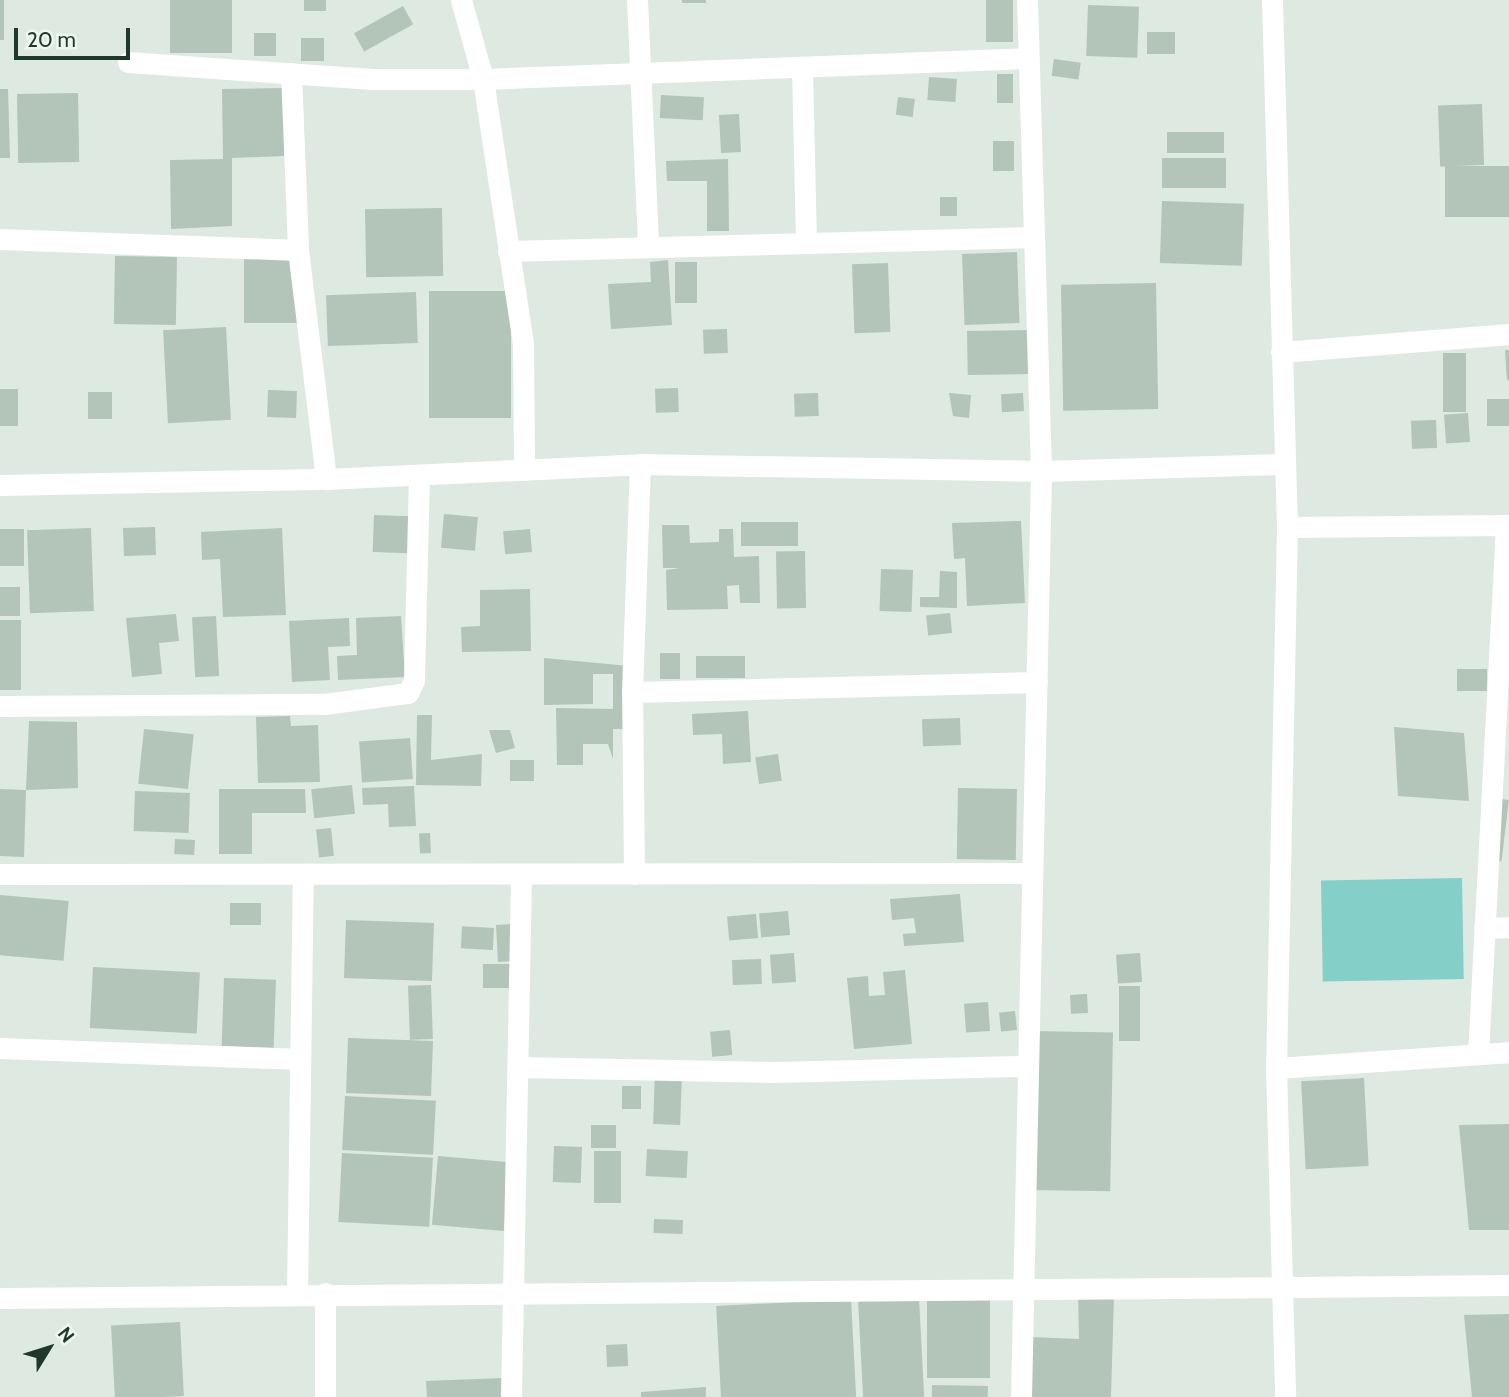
<!DOCTYPE html>
<html>
<head>
<meta charset="utf-8">
<style>
	body { margin:0 }
	#map { position:relative; width:1509px; height:1397px; overflow:hidden; background:#dde9e1; font-family:Cabin,sans-serif }
	div>[style] { position:absolute }
	[style*='--x'] { left:calc(var(--x)*1px); top:calc(var(--y)*1px); width:calc(var(--w)*1px); rotate:calc(var(--a)*1deg) }
	.water>* { inset:0; background:#84cfc7; transform-origin:0 0 }
	.building>* { inset:0; background:#b3c4b9; transform-origin:0 0 }
	.minor>* { height:21px; margin:-10.5px; padding:0 10.5px; transform-origin:10.5px; border-radius:10.5px; background:#fff }
	span { translate:-50% -50%; white-space:nowrap; text-align:center; line-height:1.15; -webkit-text-stroke:7px #edf6ef; paint-order:stroke }
	.north { position:absolute; left:14px; top:1313px; width:70px; height:70px; -webkit-text-stroke:5px #edf6ef; paint-order:stroke; rotate:52deg; font-size:19px; font-weight:700; line-height:28px; text-align:center; color:#1f382b }
	.north::after { content:''; display:block; margin:auto; width:24px; height:32px; background:#1f382b; clip-path:polygon(50% 0,100% 100%,50% 72%,0 100%) }
	.scale { position:absolute; left:14px; top:28px; width:116px; height:32px; box-sizing:border-box; border:4px solid #1f382b; border-top:0; padding-left:9px; font-size:21px; line-height:24px; white-space:nowrap; color:#1f382b; -webkit-text-stroke:5px #edf6ef; paint-order:stroke }
</style>
</head>
<body>
<div id="map">
	<div class="water">
		<div style="left:1462px;top:878px;width:101px;height:141px;rotate:89deg"></div>
	</div>
	<div class="building">
		<div style="left:0;top:0;width:4px;height:40px"></div>
		<div style="left:170px;top:0;width:62px;height:53px"></div>
		<div style="left:304px;top:0;width:22px;height:11px"></div>
		<div style="left:682px;top:0;width:24px;height:3px"></div>
		<div style="left:986px;top:0;width:27px;height:42px"></div>
		<div style="left:1088px;top:5px;width:51px;height:51px;rotate:2deg"></div>
		<div style="left:403px;top:6px;width:21px;height:56px;rotate:61deg"></div>
		<div style="left:1147px;top:32px;width:28px;height:22px"></div>
		<div style="left:254px;top:33px;width:22px;height:23px"></div>
		<div style="left:301px;top:38px;width:23px;height:23px"></div>
		<div style="left:1054px;top:59px;width:27px;height:17px;rotate:8deg"></div>
		<div style="left:997px;top:74px;width:16px;height:29px"></div>
		<div style="left:929px;top:77px;width:28px;height:23px;rotate:4deg"></div>
		<div style="clip-path:polygon(284px 88px,284px 156px,232px 158px,232px 226px,171px 229px,170px 160px,223px 159px,222px 89px)"></div>
		<div style="clip-path:polygon(0 89px,8px 89px,10px 158px,0 158px)"></div>
		<div style="left:78px;top:93px;width:69px;height:61px;rotate:89deg"></div>
		<div style="left:661px;top:95px;width:43px;height:23px;rotate:3deg"></div>
		<div style="left:898px;top:97px;width:17px;height:18px;rotate:7deg"></div>
		<div style="left:1482px;top:104px;width:61px;height:44px;rotate:88deg"></div>
		<div style="left:739px;top:114px;width:38px;height:20px;rotate:87deg"></div>
		<div style="left:1167px;top:132px;width:57px;height:21px"></div>
		<div style="left:993px;top:141px;width:21px;height:30px"></div>
		<div style="left:1162px;top:158px;width:64px;height:30px"></div>
		<div style="clip-path:polygon(728px 159px,729px 231px,707px 231px,707px 181px,667px 181px,666px 161px)"></div>
		<div style="left:1509px;top:166px;width:51px;height:64px;rotate:90deg"></div>
		<div style="left:940px;top:197px;width:17px;height:19px"></div>
		<div style="left:1162px;top:201px;width:82px;height:62px;rotate:2deg"></div>
		<div style="left:442px;top:208px;width:68px;height:77px;rotate:89deg"></div>
		<div style="left:1017px;top:252px;width:71px;height:55px;rotate:88deg"></div>
		<div style="left:306px;top:256px;width:67px;height:62px;rotate:90deg"></div>
		<div style="left:177px;top:257px;width:68px;height:62px;rotate:91deg"></div>
		<div style="clip-path:polygon(668px 260px,672px 325px,611px 329px,608px 284px,651px 282px,650px 262px)"></div>
		<div style="left:675px;top:262px;width:22px;height:41px"></div>
		<div style="left:888px;top:263px;width:69px;height:36px;rotate:88deg"></div>
		<div style="left:1156px;top:283px;width:126px;height:95px;rotate:89deg"></div>
		<div style="left:429px;top:291px;width:82px;height:127px"></div>
		<div style="left:416px;top:292px;width:51px;height:90px;rotate:88deg"></div>
		<div style="left:226px;top:327px;width:93px;height:63px;rotate:87deg"></div>
		<div style="left:727px;top:329px;width:24px;height:24px;rotate:88deg"></div>
		<div style="left:1028px;top:330px;width:44px;height:61px;rotate:89deg"></div>
		<div style="clip-path:polygon(1505px 350px,1509px 350px,1509px 380px,1507px 380px)"></div>
		<div style="left:1443px;top:353px;width:23px;height:59px"></div>
		<div style="left:678px;top:388px;width:24px;height:23px;rotate:88deg"></div>
		<div style="left:0;top:389px;width:18px;height:37px"></div>
		<div style="left:268px;top:390px;width:29px;height:27px;rotate:2deg"></div>
		<div style="left:88px;top:392px;width:24px;height:27px"></div>
		<div style="left:818px;top:393px;width:23px;height:24px;rotate:88deg"></div>
		<div style="clip-path:polygon(949px 393px,971px 395px,969px 418px,953px 416px)"></div>
		<div style="left:1023px;top:393px;width:18px;height:22px;rotate:87deg"></div>
		<div style="left:1509px;top:399px;width:27px;height:22px;rotate:90deg"></div>
		<div style="left:1468px;top:413px;width:29px;height:24px;rotate:86deg"></div>
		<div style="left:1436px;top:420px;width:28px;height:25px;rotate:88deg"></div>
		<div style="left:444px;top:514px;width:34px;height:34px;rotate:5deg"></div>
		<div style="left:374px;top:515px;width:36px;height:37px;rotate:2deg"></div>
		<div style="clip-path:polygon(1021px 521px,1025px 603px,967px 606px,965px 558px,954px 559px,952px 523px)"></div>
		<div style="left:741px;top:522px;width:57px;height:24px"></div>
		<div style="clip-path:polygon(662px 525px,689px 525px,690px 543px,719px 542px,719px 529px,733px 529px,734px 557px,759px 556px,760px 603px,740px 603px,739px 585px,727px 586px,728px 609px,667px 610px,666px 570px,680px 568px,663px 568px)"></div>
		<div style="left:155px;top:527px;width:28px;height:32px;rotate:88deg"></div>
		<div style="left:91px;top:528px;width:83px;height:64px;rotate:88deg"></div>
		<div style="clip-path:polygon(282px 528px,286px 615px,223px 617px,220px 559px,202px 560px,201px 532px)"></div>
		<div style="left:24px;top:529px;width:37px;height:24px;rotate:90deg"></div>
		<div style="left:530px;top:529px;width:23px;height:27px;rotate:85deg"></div>
		<div style="left:805px;top:551px;width:57px;height:29px;rotate:89deg"></div>
		<div style="left:881px;top:569px;width:32px;height:42px;rotate:2deg"></div>
		<div style="clip-path:polygon(940px 571px,957px 572px,957px 608px,920px 607px,920px 597px,939px 597px)"></div>
		<div style="left:0;top:587px;width:20px;height:29px"></div>
		<div style="clip-path:polygon(530px 589px,531px 651px,462px 652px,461px 627px,480px 626px,480px 590px)"></div>
		<div style="left:950px;top:613px;width:20px;height:24px;rotate:84deg"></div>
		<div style="clip-path:polygon(176px 614px,179px 641px,159px 643px,162px 674px,132px 677px,126px 618px)"></div>
		<div style="left:216px;top:616px;width:60px;height:24px;rotate:87deg"></div>
		<div style="clip-path:polygon(401px 616px,405px 677px,338px 680px,337px 656px,357px 655px,356px 618px)"></div>
		<div style="clip-path:polygon(349px 618px,350px 646px,328px 647px,330px 680px,292px 682px,289px 621px)"></div>
		<div style="left:0;top:620px;width:21px;height:70px"></div>
		<div style="left:680px;top:653px;width:26px;height:20px;rotate:90deg"></div>
		<div style="left:745px;top:656px;width:22px;height:49px;rotate:90deg"></div>
		<div style="clip-path:polygon(544px 658px,629px 666px,629px 729px,613px 729px,613px 759px,608px 744px,583px 744px,583px 765px,557px 765px,556px 708px,613px 709px,613px 674px,593px 674px,593px 704px,544px 705px)"></div>
		<div style="left:1457px;top:669px;width:30px;height:22px"></div>
		<div style="clip-path:polygon(748px 711px,751px 762px,723px 764px,722px 734px,693px 735px,692px 714px)"></div>
		<div style="clip-path:polygon(417px 715px,432px 715px,431px 760px,482px 754px,481px 786px,416px 785px)"></div>
		<div style="clip-path:polygon(290px 716px,291px 726px,318px 725px,320px 782px,258px 783px,256px 717px)"></div>
		<div style="left:960px;top:718px;width:27px;height:38px;rotate:88deg"></div>
		<div style="clip-path:polygon(29px 721px,77px 722px,78px 788px,26px 790px,24px 857px,0 856px,0 789px,26px 790px)"></div>
		<div style="clip-path:polygon(1394px 727px,1464px 733px,1469px 801px,1398px 796px)"></div>
		<div style="left:144px;top:729px;width:50px;height:55px;rotate:6deg"></div>
		<div style="clip-path:polygon(489px 730px,510px 730px,515px 748px,496px 753px)"></div>
		<div style="left:410px;top:738px;width:41px;height:51px;rotate:86deg"></div>
		<div style="left:778px;top:754px;width:27px;height:23px;rotate:82deg"></div>
		<div style="left:510px;top:760px;width:24px;height:21px"></div>
		<div style="left:352px;top:785px;width:29px;height:41px;rotate:84deg"></div>
		<div style="clip-path:polygon(414px 786px,416px 826px,389px 827px,388px 804px,363px 805px,362px 788px)"></div>
		<div style="left:958px;top:788px;width:59px;height:71px;rotate:1deg"></div>
		<div style="clip-path:polygon(219px 789px,305px 789px,306px 813px,252px 813px,252px 854px,219px 854px)"></div>
		<div style="left:135px;top:791px;width:55px;height:40px;rotate:2deg"></div>
		<div style="left:1501px;top:799px;width:8px;height:62px;rotate:7deg"></div>
		<div style="left:331px;top:828px;width:28px;height:15px;rotate:84deg"></div>
		<div style="left:430px;top:833px;width:20px;height:11px;rotate:87deg"></div>
		<div style="left:175px;top:839px;width:20px;height:15px;rotate:3deg"></div>
		<div style="clip-path:polygon(960px 894px,964px 942px,904px 946px,903px 934px,916px 933px,914px 918px,892px 920px,890px 899px)"></div>
		<div style="left:0;top:895px;width:69px;height:60px;rotate:5deg"></div>
		<div style="left:261px;top:903px;width:22px;height:31px;rotate:90deg"></div>
		<div style="left:788px;top:911px;width:24px;height:29px;rotate:85deg"></div>
		<div style="left:756px;top:914px;width:24px;height:29px;rotate:85deg"></div>
		<div style="left:346px;top:920px;width:88px;height:58px;rotate:2deg"></div>
		<div style="left:514px;top:924px;width:37px;height:18px;rotate:87deg"></div>
		<div style="left:494px;top:928px;width:22px;height:32px;rotate:93deg"></div>
		<div style="left:794px;top:953px;width:29px;height:24px;rotate:86deg"></div>
		<div style="left:1140px;top:953px;width:29px;height:24px;rotate:86deg"></div>
		<div style="left:761px;top:959px;width:25px;height:29px;rotate:88deg"></div>
		<div style="left:483px;top:964px;width:36px;height:24px"></div>
		<div style="left:93px;top:967px;width:107px;height:61px;rotate:3deg"></div>
		<div style="clip-path:polygon(905px 970px,912px 1044px,854px 1049px,847px 978px,868px 976px,869px 996px,885px 995px,883px 972px)"></div>
		<div style="left:224px;top:978px;width:52px;height:68px;rotate:2deg"></div>
		<div style="left:431px;top:985px;width:54px;height:23px;rotate:88deg"></div>
		<div style="left:1119px;top:986px;width:21px;height:55px"></div>
		<div style="left:1087px;top:994px;width:19px;height:17px;rotate:87deg"></div>
		<div style="left:988px;top:1002px;width:29px;height:24px;rotate:86deg"></div>
		<div style="left:1015px;top:1011px;width:19px;height:16px;rotate:84deg"></div>
		<div style="left:730px;top:1030px;width:25px;height:20px;rotate:85deg"></div>
		<div style="left:1034px;top:1031px;width:79px;height:159px;rotate:1deg"></div>
		<div style="left:348px;top:1038px;width:85px;height:55px;rotate:2deg"></div>
		<div style="left:655px;top:1071px;width:27px;height:53px;rotate:2deg"></div>
		<div style="left:1364px;top:1078px;width:88px;height:63px;rotate:87deg"></div>
		<div style="left:622px;top:1086px;width:19px;height:23px"></div>
		<div style="left:345px;top:1096px;width:91px;height:54px;rotate:3deg"></div>
		<div style="clip-path:polygon(1509px 1124px,1509px 1230px,1469px 1230px,1459px 1125px)"></div>
		<div style="left:591px;top:1125px;width:25px;height:23px"></div>
		<div style="left:554px;top:1146px;width:28px;height:36px;rotate:2deg"></div>
		<div style="left:647px;top:1149px;width:41px;height:27px;rotate:3deg"></div>
		<div style="left:594px;top:1151px;width:27px;height:52px"></div>
		<div style="left:342px;top:1153px;width:91px;height:69px;rotate:3deg"></div>
		<div style="left:438px;top:1156px;width:72px;height:69px;rotate:5deg"></div>
		<div style="left:654px;top:1219px;width:29px;height:14px;rotate:2deg"></div>
		<div style="left:990px;top:1293px;width:85px;height:63px;rotate:90deg"></div>
		<div style="clip-path:polygon(1078px 1293px,1114px 1295px,1111px 1397px,1031px 1397px,1029px 1337px,1079px 1339px)"></div>
		<div style="left:919px;top:1298px;width:99px;height:61px;rotate:87deg"></div>
		<div style="left:851px;top:1299px;width:98px;height:135px;rotate:87deg"></div>
		<div style="clip-path:polygon(1509px 1314px,1509px 1397px,1472px 1397px,1464px 1315px)"></div>
		<div style="left:180px;top:1322px;width:74px;height:69px;rotate:87deg"></div>
		<div style="left:627px;top:1344px;width:22px;height:21px;rotate:87deg"></div>
		<div style="clip-path:polygon(504px 1378px,505px 1397px,427px 1397px,426px 1381px)"></div>
		<div style="left:932px;top:1385px;width:56px;height:12px;rotate:1deg"></div>
		<div style="clip-path:polygon(706px 1387px,706px 1397px,641px 1397px,641px 1392px)"></div>
	</div>
	<div class="minor">
		<div style="--x:461;--y:0;--w:82;--a:74.4"></div>
		<div style="--x:483;--y:79;--w:268;--a:81.4"></div>
		<div style="--x:523;--y:344;--w:126;--a:89.5"></div>
		<div style="--x:637;--y:0;--w:244;--a:87.4"></div>
		<div style="--x:1272;--y:0;--w:527;--a:88.37"></div>
		<div style="--x:1287;--y:527;--w:541;--a:91.16"></div>
		<div style="--x:1276;--y:1068;--w:329;--a:88.4"></div>
		<div style="--x:128;--y:62;--w:245;--a:4"></div>
		<div style="--x:372;--y:79;--w:111;--a:0"></div>
		<div style="--x:483;--y:79;--w:546;--a:-2.2"></div>
		<div style="--x:802;--y:67;--w:174;--a:88.7"></div>
		<div style="--x:291;--y:73;--w:177;--a:87.7"></div>
		<div style="--x:298;--y:250;--w:231;--a:83"></div>
		<div style="--x:0;--y:239;--w:298;--a:2.1"></div>
		<div style="--x:508;--y:251;--w:526;--a:-1.52"></div>
		<div style="--x:1281;--y:352;--w:229;--a:-4.5"></div>
		<div style="--x:0;--y:485;--w:326;--a:-1.1"></div>
		<div style="--x:326;--y:479;--w:314;--a:-2.7"></div>
		<div style="--x:640;--y:464;--w:401;--a:1"></div>
		<div style="--x:1041;--y:471;--w:243;--a:-1.7"></div>
		<div style="--x:1287;--y:527;--w:222;--a:-0.5"></div>
		<div style="--x:632;--y:692;--w:228;--a:-88"></div>
		<div style="--x:0;--y:706;--w:324;--a:-0.4"></div>
		<div style="--x:324;--y:704;--w:85;--a:-7.5"></div>
		<div style="--x:408;--y:693;--w:14;--a:-65"></div>
		<div style="--x:414;--y:680;--w:205;--a:-88.6"></div>
		<div style="--x:0;--y:874;--w:1028;--a:-0.06"></div>
		<div style="--x:634;--y:874;--w:182;--a:-90.6"></div>
		<div style="--x:632;--y:692;--w:405;--a:-1.4"></div>
		<div style="--x:1484;--y:928;--w:25;--a:-2"></div>
		<div style="--x:0;--y:1048;--w:300;--a:2.1"></div>
		<div style="--x:1478;--y:1054;--w:530;--a:-86.97"></div>
		<div style="--x:518;--y:1067;--w:257;--a:1.1"></div>
		<div style="--x:775;--y:1072;--w:251;--a:-1.4"></div>
		<div style="--x:1276;--y:1068;--w:234;--a:-3.9"></div>
		<div style="--x:297;--y:1293;--w:419;--a:-89.2"></div>
		<div style="--x:0;--y:1298;--w:1509;--a:-0.49"></div>
		<div style="--x:325;--y:1397;--w:104;--a:-90"></div>
		<div style="--x:511;--y:1397;--w:523;--a:-88.9"></div>
		<div style="--x:1021;--y:1397;--w:926;--a:-88.76"></div>
		<div style="--x:1041;--y:471;--w:471;--a:-91.7"></div>
	</div>
	<div class="north">N</div>
	<div class="scale">20 m</div>
</div>
</body>
</html>
